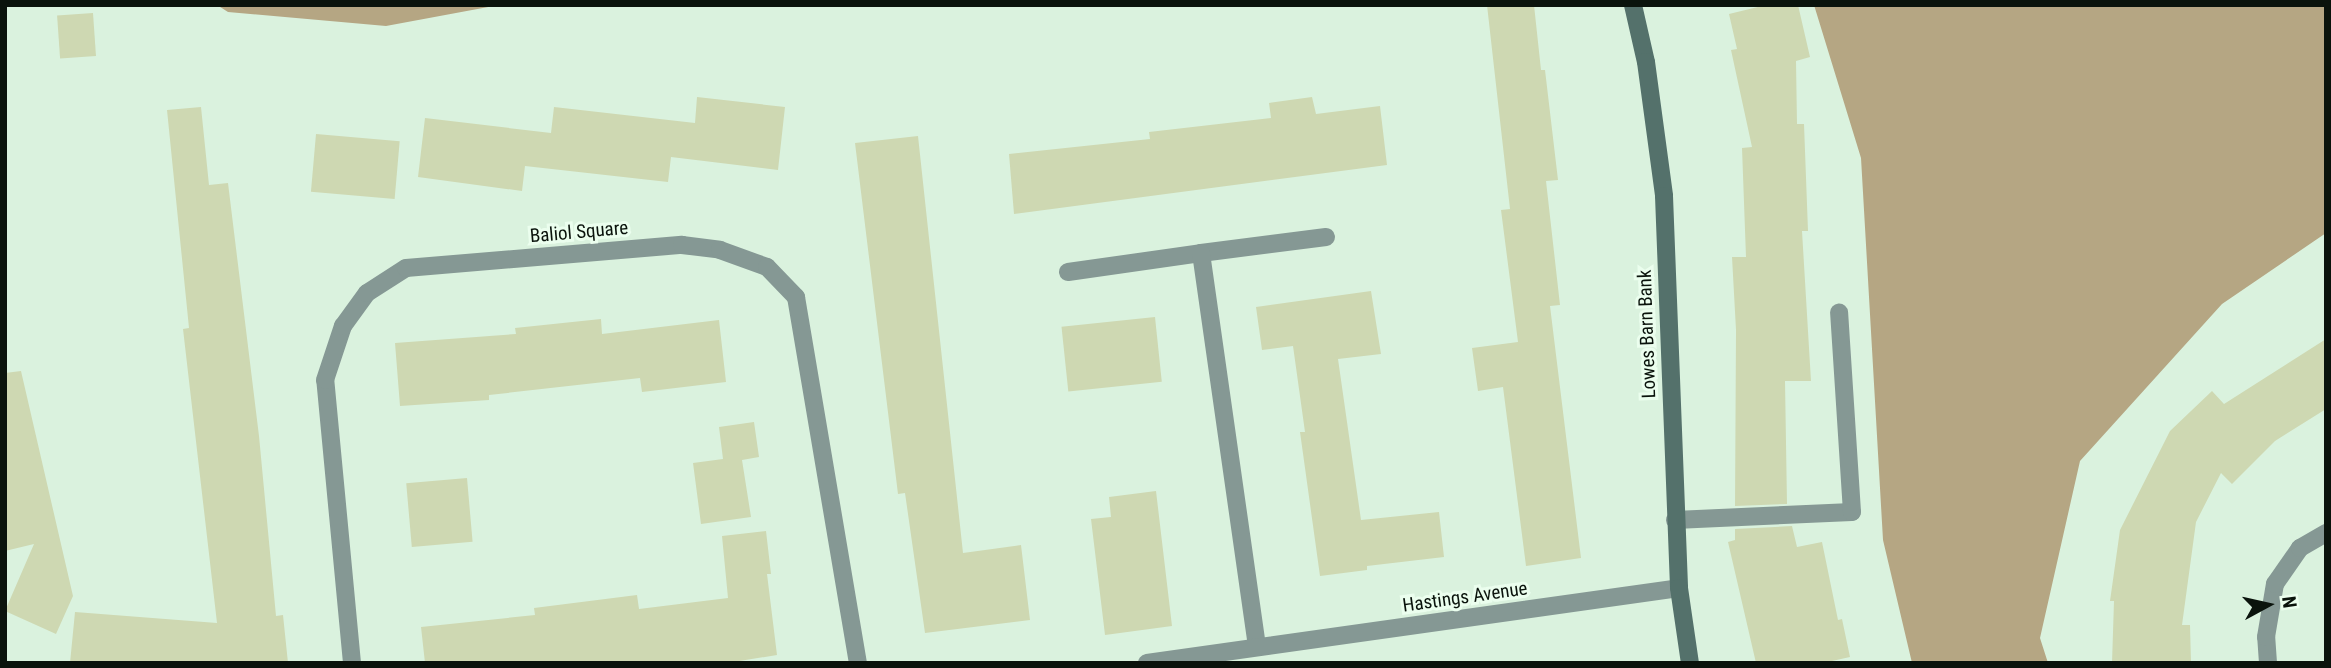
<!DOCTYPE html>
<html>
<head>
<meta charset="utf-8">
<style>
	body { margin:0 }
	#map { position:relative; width:2331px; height:668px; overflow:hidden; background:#daf2de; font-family:"Roboto Condensed",sans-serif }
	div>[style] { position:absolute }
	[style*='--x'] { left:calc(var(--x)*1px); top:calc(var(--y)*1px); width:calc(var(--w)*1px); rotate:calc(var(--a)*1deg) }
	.forest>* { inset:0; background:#b5a683 }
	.building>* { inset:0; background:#ced8b2; transform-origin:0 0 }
	.lane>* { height:18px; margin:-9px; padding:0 9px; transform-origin:9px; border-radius:9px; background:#859894 }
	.street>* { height:18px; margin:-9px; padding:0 9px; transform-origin:9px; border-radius:9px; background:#859894 }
	.secondary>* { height:18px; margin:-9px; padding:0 9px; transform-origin:9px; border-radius:9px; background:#54716b }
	span { translate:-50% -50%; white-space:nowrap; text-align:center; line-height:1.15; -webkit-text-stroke:6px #ebfeee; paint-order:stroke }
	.street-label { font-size:19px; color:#0a130c }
	.frame { position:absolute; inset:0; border:7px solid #0a130c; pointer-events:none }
	.north { position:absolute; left:2233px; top:570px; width:70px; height:70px; -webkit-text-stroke:5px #ebfeee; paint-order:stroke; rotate:82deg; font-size:19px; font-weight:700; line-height:28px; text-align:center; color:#0a130c }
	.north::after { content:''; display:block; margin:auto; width:24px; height:32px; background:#0a130c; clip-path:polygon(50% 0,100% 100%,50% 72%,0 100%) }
</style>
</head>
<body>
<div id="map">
	<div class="forest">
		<div style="clip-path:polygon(217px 5px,499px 5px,386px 26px,228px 12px)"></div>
		<div style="clip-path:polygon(1814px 5px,2326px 5px,2326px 233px,2222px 304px,2080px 461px,2040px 638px,2048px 663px,1912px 663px,1883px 540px,1861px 158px)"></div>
	</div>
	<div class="building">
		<div style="clip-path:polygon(1487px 5px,1534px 5px,1541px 70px,1545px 70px,1558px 180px,1546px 181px,1560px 305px,1550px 306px,1581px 558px,1526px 566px,1503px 387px,1478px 391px,1472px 348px,1518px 342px,1501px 210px,1510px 209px)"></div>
		<div style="clip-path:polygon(1766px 5px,1798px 5px,1810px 57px,1796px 61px,1797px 124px,1804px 124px,1808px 231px,1802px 231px,1811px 381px,1785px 381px,1787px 504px,1735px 506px,1736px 330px,1732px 257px,1746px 257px,1742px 148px,1752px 147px,1731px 50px,1737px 49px,1729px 14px)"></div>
		<div style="left:93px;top:13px;width:43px;height:36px;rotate:86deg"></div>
		<div style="clip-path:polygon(697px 97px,785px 107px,778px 170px,671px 157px,668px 182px,525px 166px,522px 191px,418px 177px,425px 118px,551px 133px,554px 107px,695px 123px)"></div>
		<div style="clip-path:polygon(1312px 97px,1316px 114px,1380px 106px,1387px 165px,1014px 214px,1009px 154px,1150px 139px,1149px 132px,1271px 118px,1269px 103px)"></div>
		<div style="clip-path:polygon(201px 107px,209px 185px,228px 183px,259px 436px,276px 616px,283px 615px,288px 663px,70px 663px,75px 612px,217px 623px,183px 329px,189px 328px,167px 110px)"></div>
		<div style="left:316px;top:134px;width:84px;height:58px;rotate:5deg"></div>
		<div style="clip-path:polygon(918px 136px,963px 553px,1021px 545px,1030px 620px,925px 633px,905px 493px,898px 494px,855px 143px)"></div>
		<div style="clip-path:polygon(1371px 291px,1381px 354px,1338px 359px,1361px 520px,1439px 512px,1444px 557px,1367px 566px,1367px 570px,1320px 576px,1300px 432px,1305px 432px,1293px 346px,1262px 350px,1256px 307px)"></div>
		<div style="left:1155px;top:317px;width:65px;height:94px;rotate:84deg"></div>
		<div style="clip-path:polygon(601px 319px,602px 334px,719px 320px,726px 382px,642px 392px,640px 378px,489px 395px,489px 400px,400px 406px,395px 343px,516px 334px,515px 328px)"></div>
		<div style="clip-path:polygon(2326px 339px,2326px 409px,2275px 441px,2232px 484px,2221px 473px,2196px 522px,2182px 625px,2190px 625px,2191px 663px,2112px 663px,2114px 601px,2110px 601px,2120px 530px,2170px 431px,2212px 391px,2224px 404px)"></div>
		<div style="clip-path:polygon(21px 371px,73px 596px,56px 634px,5px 611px,34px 544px,5px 551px,5px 373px)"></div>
		<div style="clip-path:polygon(754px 422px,759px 457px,742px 460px,751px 517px,701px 524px,693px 463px,723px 459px,719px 427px)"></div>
		<div style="left:467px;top:478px;width:64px;height:61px;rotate:85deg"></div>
		<div style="clip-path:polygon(1156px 491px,1172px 626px,1105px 635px,1091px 519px,1111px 517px,1109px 497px)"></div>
		<div style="clip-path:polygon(1792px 526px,1797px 547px,1822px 542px,1838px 620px,1842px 619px,1850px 657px,1823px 663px,1756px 663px,1728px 542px,1735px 540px,1735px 529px)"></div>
		<div style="clip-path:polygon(766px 531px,771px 574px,767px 574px,777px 655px,727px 663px,425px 663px,421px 627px,535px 615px,534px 608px,637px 595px,639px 609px,728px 598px,722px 536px)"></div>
	</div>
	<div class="lane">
		<div style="--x:1675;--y:520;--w:177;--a:-2.6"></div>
		<div style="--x:1852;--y:512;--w:200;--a:-93.7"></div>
	</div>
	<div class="street">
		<div style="--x:1201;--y:253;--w:126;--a:-7.3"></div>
		<div style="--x:1068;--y:272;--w:134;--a:-8.1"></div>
		<div style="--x:1201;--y:253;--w:398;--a:81.9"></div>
		<div style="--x:352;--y:663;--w:284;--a:-95.4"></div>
		<div style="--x:325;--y:380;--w:57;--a:-71.6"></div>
		<div style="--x:343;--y:326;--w:41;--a:-54"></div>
		<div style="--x:367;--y:293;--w:46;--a:-32.7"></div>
		<div style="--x:406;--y:268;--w:277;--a:-4.8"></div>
		<div style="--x:682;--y:245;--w:38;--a:7"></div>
		<div style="--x:720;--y:250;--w:50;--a:19.9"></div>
		<div style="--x:767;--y:267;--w:42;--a:46"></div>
		<div style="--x:796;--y:297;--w:371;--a:80.4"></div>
		<div style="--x:1147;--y:663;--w:537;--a:-8.02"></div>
		<div style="--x:2268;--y:663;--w:26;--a:-94"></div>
		<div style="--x:2266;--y:637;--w:54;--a:-80.4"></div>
		<div style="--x:2275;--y:584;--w:44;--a:-55.2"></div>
		<div style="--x:2300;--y:548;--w:30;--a:-30"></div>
	</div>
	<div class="secondary">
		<div style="--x:1633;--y:5;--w:58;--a:77.2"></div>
		<div style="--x:1646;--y:62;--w:135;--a:82.3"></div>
		<div style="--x:1664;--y:196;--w:392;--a:87.8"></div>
		<div style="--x:1679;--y:588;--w:76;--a:81.7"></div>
	</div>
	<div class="street-label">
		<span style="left:579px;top:232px;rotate:-5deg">Baliol Square</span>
		<span style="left:1647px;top:334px;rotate:-92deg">Lowes Barn Bank</span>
		<span style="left:1465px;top:597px;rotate:-8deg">Hastings Avenue</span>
	</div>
	<div class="frame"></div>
	<div class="north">N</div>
</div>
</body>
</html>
